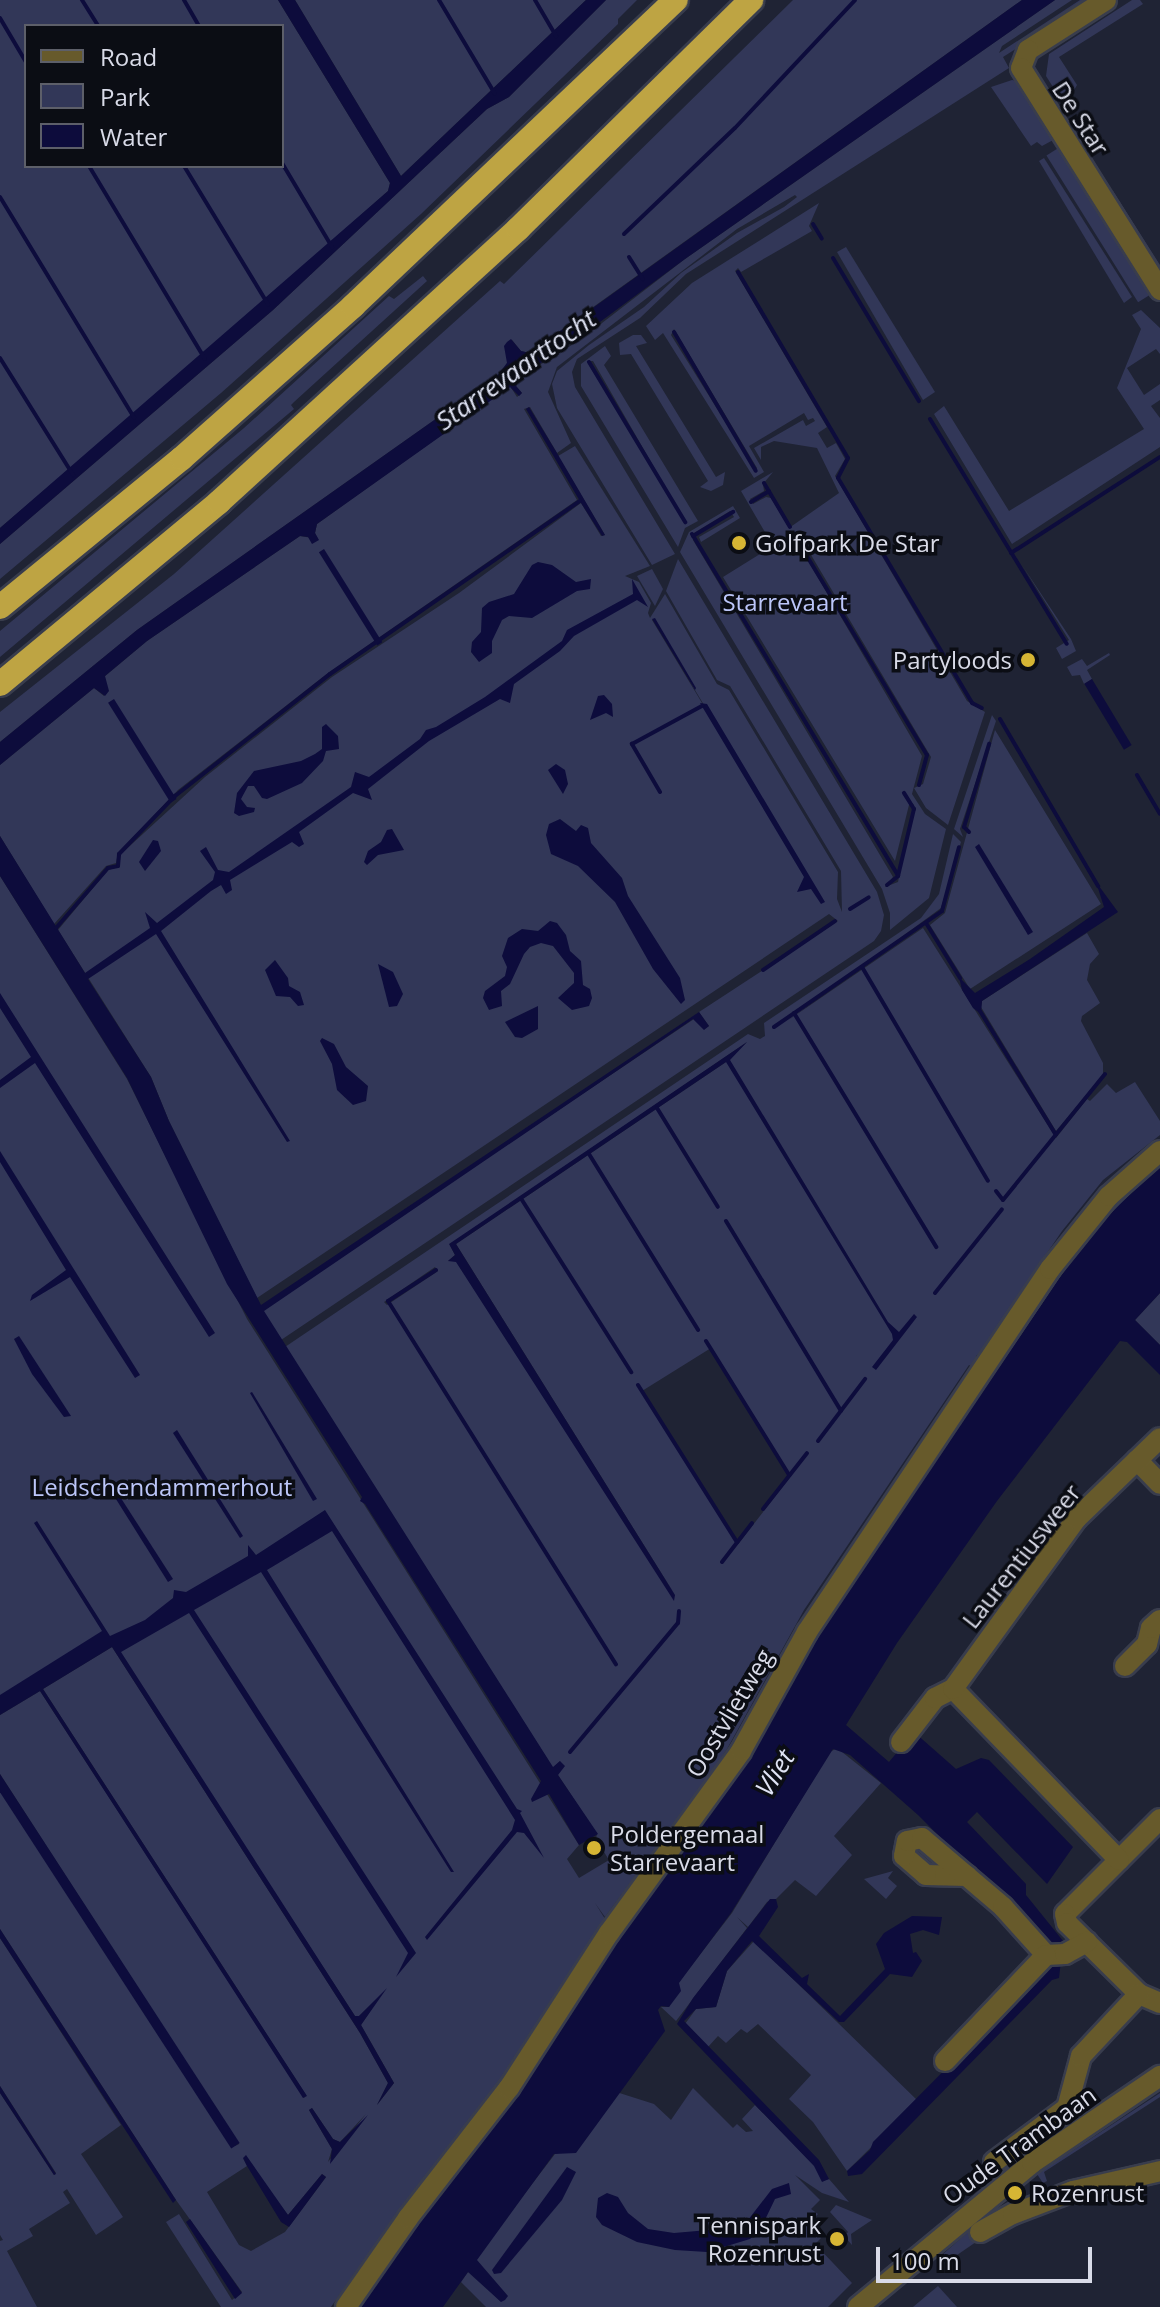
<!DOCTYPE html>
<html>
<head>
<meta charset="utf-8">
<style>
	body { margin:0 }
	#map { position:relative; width:1160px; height:2307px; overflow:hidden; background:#1f2334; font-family:"Open Sans",sans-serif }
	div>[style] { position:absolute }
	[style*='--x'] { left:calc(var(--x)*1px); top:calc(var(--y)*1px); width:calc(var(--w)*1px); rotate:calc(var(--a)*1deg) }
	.green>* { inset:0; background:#323758; transform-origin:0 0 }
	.water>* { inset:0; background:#0d0c3c; transform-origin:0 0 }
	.stream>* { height:4px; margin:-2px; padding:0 2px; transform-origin:2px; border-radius:2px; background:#0d0c3c }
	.roads { filter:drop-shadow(2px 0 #393d4d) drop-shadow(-2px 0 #393d4d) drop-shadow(0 2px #393d4d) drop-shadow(0 -2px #393d4d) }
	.minor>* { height:20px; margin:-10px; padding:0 10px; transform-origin:10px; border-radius:10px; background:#675a2b }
	.highway>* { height:24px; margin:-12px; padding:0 12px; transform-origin:12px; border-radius:12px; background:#bea443 }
	.dots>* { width:22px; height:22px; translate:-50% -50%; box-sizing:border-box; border:4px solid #0b0d14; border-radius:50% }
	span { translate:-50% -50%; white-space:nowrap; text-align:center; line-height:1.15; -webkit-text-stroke:7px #0b0d14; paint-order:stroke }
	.street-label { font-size:24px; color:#d9dbe8 }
	.poi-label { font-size:24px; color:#d9dbe8 }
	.left { translate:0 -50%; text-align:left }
	.right { translate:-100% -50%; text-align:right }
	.park-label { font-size:24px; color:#bcc6f9 }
	.water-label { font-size:26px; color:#dfe3f4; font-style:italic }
	.legend { position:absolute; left:24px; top:24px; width:260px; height:144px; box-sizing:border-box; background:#0b0d14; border:2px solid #5d5f69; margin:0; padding:10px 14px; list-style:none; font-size:24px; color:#d9dbe8 }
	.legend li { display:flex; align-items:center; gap:16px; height:40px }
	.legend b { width:40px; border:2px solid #5d5f69 }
	.scale { position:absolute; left:876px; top:2247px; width:216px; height:36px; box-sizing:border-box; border:4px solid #d9dbe8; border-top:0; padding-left:10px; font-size:24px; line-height:28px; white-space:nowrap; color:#d9dbe8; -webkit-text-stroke:6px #0b0d14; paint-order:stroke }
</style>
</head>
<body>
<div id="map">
	<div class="green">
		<div style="clip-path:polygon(evenodd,0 0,278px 0,390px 183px,388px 191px,195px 362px,0 528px,0 0,26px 26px,282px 26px,282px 166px,26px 166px,26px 26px)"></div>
		<div style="clip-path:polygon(295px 0,586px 0,401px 176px)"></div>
		<div style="clip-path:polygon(606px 0,637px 0,618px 19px,618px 24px,421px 214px,221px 393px,0 579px,0 544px,273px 310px,487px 109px,509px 97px)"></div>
		<div style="clip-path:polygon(793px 0,1022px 0,529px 353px,521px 351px,512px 340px,507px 363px,498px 375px,137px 630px,0 742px,0 712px,174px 574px,500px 281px,504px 284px)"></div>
		<div style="clip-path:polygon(1055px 0,1072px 0,1002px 46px,999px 53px,1080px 0,1092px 0,1003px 57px,1009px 68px,686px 274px,640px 318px,577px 359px,572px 372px,575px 387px,675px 554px,652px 565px,557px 408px,552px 384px,557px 371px,589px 345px,644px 307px,681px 273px,737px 233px,784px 207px,797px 197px,795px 195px,737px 229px,557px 367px,548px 392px,571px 443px,557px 453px,530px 407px,524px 409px,577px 500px,328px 673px,178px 790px,118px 853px,116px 863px,106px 866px,54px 924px,0 836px,0 765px,94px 688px,104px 696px,104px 677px,147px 641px,300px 536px,318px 539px,315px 533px,317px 524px,510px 386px,517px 397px,522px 393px,516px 386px,520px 377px,580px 340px,685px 259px)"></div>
		<div style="clip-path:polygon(1132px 0,1140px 0,1143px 4px,1059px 57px,1077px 85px,1065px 106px,1046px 76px,1049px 54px)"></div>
		<div style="clip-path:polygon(1012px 80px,1018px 81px,1055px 139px,1042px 146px,1037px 142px,1031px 146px,991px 87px)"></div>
		<div style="left:1060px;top:147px;width:173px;height:16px;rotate:58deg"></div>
		<div style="clip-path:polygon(1044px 158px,1132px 297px,1124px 303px,1039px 161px)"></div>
		<div style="clip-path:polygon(1113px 191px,1160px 265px,1160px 274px,1108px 194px)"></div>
		<div style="clip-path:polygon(evenodd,819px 203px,809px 226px,812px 231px,741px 272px,738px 268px,735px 271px,827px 427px,818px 433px,827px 448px,836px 443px,845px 459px,835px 476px,967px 701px,985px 712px,948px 825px,926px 808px,914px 788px,923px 784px,931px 757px,798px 533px,792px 533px,922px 756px,912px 794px,925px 814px,946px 829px,929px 898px,890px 930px,890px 913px,882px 889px,680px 552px,689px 532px,733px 506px,740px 518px,701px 542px,699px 537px,734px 517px,730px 511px,694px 533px,693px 540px,893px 877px,885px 887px,898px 882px,914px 805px,910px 801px,895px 861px,723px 577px,773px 546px,741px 491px,773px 472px,763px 484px,764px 491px,750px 499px,753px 504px,766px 497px,771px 498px,789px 528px,839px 493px,817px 448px,774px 441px,761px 447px,761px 460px,754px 448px,803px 420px,806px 426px,815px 421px,813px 418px,808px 420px,804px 413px,749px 446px,764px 472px,754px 478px,663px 333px,655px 340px,646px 326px,692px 283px,819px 203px,674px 329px,757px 468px,756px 471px,671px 335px,674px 329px)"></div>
		<div style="clip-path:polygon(846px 247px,935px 392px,923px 400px,837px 252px)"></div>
		<div style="clip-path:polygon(423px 276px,427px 281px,294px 402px,291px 405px,294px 409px,0 657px,0 631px,244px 428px,389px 296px,394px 299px)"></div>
		<div style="clip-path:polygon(1141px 310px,1160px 328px,1160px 354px,1156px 349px,1127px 368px,1144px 395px,1160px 384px,1160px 400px,1151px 406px,1160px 418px,1160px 447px,1012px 544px,934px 414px,944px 406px,1009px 511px,1144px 429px,1117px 388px,1141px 329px,1132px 315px)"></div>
		<div style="clip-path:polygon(633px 335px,641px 335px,647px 343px,636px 346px,716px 477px,725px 472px,723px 485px,711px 491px,700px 487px,708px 481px,631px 354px,620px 355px,619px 343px)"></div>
		<div style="clip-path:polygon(evenodd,605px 346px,611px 356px,604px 365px,698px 521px,685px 528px,678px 547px,581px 386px,581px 364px,605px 346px,589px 361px,593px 361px,686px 523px,589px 365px,589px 361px)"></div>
		<div style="clip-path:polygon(evenodd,575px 446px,650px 566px,625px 576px,639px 582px,651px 603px,648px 613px,650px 618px,665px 594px,717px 684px,729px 690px,838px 872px,837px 899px,842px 912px,841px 871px,730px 686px,717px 680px,666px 591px,678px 559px,877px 892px,884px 915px,881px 931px,874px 941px,281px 1340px,263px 1311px,270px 1304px,694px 1019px,704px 1029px,709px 1026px,699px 1012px,838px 921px,829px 914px,257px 1298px,169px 1121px,151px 1077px,58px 930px,108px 870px,119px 867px,121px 854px,205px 777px,332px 677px,459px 593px,581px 503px,601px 536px,605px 535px,558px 456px,575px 446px,655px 619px,695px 690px,822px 902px,652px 620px,655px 619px)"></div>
		<div style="clip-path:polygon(1022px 565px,1071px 639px,1076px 651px,1062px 659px,1056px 648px,1069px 640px)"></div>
		<div style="clip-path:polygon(652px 569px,663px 589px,655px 606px,637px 576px)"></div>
		<div style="clip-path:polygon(1109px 653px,1110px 655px,1087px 670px,1092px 679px,1084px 684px,1080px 675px,1072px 676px,1067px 667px,1082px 659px,1087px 666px)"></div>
		<div style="clip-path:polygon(992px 715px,996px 721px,960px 829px,963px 837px,954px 829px)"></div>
		<div style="clip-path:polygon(995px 730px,1101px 904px,970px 989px,930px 925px,945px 913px)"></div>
		<div style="clip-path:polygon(evenodd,953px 834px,961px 842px,941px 908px,787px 1021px,923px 928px,1056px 1138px,1087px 1099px,1090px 1101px,1107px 1084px,1116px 1093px,1135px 1082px,1160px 1121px,1160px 1135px,1103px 1180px,1062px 1231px,988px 1340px,991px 1344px,976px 1356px,976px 1369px,969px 1365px,804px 1610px,727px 1749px,703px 1785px,605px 1917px,595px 1903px,607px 1922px,478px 2117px,383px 2233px,331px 2307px,221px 2307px,166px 2222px,179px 2214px,232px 2300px,242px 2292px,176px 2200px,0 1929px,0 1784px,235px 2146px,239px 2144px,0 1774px,0 1715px,40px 1691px,304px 2098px,306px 2095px,43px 1689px,112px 1647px,360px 2033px,388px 2083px,377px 2105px,394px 2083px,361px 2025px,380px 1996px,359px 2016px,355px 2016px,111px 1641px,0 1710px,0 876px,127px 1079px,247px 1319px,579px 1845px,567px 1859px,579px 1878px,609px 1860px,596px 1839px,597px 1834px,558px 1775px,560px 1761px,553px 1768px,285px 1347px,748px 1034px,760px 1039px,765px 1036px,764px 1023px,921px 918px,939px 894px,953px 834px,747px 1042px,726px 1062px,456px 1244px,675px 1595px,456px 1261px,448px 1261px,455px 1255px,450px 1245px,747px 1042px,953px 834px,435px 1267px,438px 1271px,387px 1305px,384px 1302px,435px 1267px,953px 834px,711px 1348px,791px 1476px,739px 1543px,642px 1391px,711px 1348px,953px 834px,312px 2108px,333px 2139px,340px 2142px,366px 2114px,328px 2162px,332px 2149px,309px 2110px,312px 2108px,953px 834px,243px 2158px,288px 2215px,322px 2174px,326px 2177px,285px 2232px,251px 2251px,239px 2245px,207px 2192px,247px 2166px,243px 2158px)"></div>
		<div style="clip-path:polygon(1087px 933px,1099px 954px,1090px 964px,1087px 980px,1100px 1003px,1082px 1016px,1081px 1021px,1103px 1063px,1103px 1075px,1056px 1131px,981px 1007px,982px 1001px)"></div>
		<div style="clip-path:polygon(1160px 1159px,1160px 1165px,1088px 1236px,816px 1638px,744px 1766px,643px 1902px,786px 1678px,1088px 1229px)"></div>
		<div style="clip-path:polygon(1160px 1293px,1160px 1345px,1135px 1320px)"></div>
		<div style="clip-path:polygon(837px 1748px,881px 1783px,834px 1836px,852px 1855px,816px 1896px,795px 1880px,776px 1899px,767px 1902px,748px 1927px,737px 1917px,747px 1928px,676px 2021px,661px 2007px,669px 2007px,678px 1983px,732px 1913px,830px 1752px)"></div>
		<div style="clip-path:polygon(893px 1871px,888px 1878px,897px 1886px,886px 1899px,864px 1879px)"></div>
		<div style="clip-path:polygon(0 1938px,121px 2125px,81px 2154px,123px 2217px,96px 2235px,67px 2189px,63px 2192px,70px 2203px,29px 2229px,33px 2236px,7px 2251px,37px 2307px,0 2307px,0 2241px,3px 2240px,0 2235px,0 2093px,54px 2175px,56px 2173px,0 2086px)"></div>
		<div style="clip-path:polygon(754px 1941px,918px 2101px,847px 2171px,813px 2122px,789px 2099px,811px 2075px,758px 2024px,747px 2033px,741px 2029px,726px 2043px,718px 2036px,708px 2047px,685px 2024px,696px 2009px,716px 2007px,727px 1971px)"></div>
		<div style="clip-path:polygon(693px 2088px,733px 2128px,737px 2124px,746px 2132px,753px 2131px,742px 2119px,755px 2105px,815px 2166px,822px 2181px,829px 2179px,849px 2202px,822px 2193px,795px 2175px,820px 2200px,811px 2209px,818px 2214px,808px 2224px,821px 2238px,815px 2244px,852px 2283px,828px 2307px,486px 2307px,461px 2282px,468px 2272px,475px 2275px,501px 2302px,472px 2262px,555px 2154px,559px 2153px,610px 2090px,654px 2104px,671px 2120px)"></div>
		<div style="clip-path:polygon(1160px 2093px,1160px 2097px,1044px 2172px,1047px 2181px,1043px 2183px,1037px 2174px)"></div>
		<div style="clip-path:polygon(836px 2205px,872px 2220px,851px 2234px,852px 2245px,844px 2236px,848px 2232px,830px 2212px)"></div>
		<div style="clip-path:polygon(970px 2230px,976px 2242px,944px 2264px,943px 2254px)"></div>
		<div style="clip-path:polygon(938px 2286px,957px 2307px,913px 2307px)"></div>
	</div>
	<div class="water">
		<div style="clip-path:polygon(278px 0,295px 0,401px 176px,586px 0,606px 0,509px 97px,487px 109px,273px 310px,0 544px,0 528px,388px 191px,390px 183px)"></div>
		<div style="clip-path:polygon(1022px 0,1055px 0,685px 259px,581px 336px,578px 342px,569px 344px,520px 377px,516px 386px,522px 393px,519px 396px,510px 387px,317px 524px,315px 533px,319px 540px,312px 544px,308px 537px,300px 536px,147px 641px,105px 676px,109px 691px,105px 696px,94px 688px,0 765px,0 742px,137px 630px,498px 375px,507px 363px,504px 346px,507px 342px,511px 339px,521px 351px,530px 353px)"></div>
		<div style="clip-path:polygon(529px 407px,557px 453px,605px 535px,602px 536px,581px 503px,526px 409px)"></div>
		<div style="left:324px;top:549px;width:110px;height:6px;rotate:58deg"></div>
		<div style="clip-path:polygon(538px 562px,552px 565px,576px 582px,591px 579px,590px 589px,577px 591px,532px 618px,509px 616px,502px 620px,492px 641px,492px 653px,479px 662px,471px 652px,472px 642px,481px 632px,482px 608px,489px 602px,514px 594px,532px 565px)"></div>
		<div style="clip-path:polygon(632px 579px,648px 607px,637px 600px,574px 636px,560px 651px,514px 684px,510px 703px,500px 699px,429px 741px,368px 789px,372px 800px,353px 793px,299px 832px,304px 844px,299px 847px,292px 842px,230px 880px,232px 890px,226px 894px,221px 885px,211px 891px,161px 931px,290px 1141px,287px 1142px,156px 934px,88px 979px,151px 1077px,169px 1121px,261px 1305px,699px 1012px,709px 1026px,704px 1030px,693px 1019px,264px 1311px,553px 1767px,560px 1761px,565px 1766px,558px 1775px,598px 1834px,579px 1845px,549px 1794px,532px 1802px,531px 1799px,541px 1781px,365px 1504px,360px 1501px,362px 1497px,227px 1284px,127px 1078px,0 876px,0 836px,85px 973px,150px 928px,145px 912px,157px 923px,213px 880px,215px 872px,200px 851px,206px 847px,218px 870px,229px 872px,351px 787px,355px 772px,369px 777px,420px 739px,426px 730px,436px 727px,485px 697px,562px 641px,567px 630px,633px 594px)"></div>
		<div style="clip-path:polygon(655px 618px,696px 688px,695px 690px,652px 619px)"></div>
		<div style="left:1092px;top:679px;width:77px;height:9px;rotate:59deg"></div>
		<div style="clip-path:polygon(604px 695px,612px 704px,613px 717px,606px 713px,590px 720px,598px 696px)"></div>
		<div style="left:114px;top:699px;width:118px;height:7px;rotate:58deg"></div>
		<div style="clip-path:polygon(700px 703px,707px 704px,825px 902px,821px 904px,811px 889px,797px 892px,804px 877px)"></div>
		<div style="clip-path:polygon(326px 724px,338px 736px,339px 749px,326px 751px,323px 761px,302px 783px,267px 799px,262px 798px,254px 786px,248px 786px,241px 799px,247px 807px,255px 808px,254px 812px,239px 816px,234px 813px,237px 793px,254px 771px,301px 761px,315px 754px,322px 749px,322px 727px)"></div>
		<div style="clip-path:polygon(556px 764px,565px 770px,568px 784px,563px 794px,548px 770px)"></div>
		<div style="clip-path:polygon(560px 819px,576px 831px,581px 825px,588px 828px,591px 843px,622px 878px,628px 896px,680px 978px,685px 1000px,681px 1004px,653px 969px,615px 902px,578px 866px,551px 854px,546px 835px,549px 824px)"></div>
		<div style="clip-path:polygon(392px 829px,404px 850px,378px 855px,367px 865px,364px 862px,368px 851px,381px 842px,387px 830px)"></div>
		<div style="clip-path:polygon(153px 840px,158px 841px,161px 851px,145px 871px,139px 862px)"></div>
		<div style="clip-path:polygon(979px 844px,1033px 932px,1028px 935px,975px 847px)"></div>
		<div style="clip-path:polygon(1096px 882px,1118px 912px,982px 1001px,981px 1014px,973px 1008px,962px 990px,959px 977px,975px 993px,1030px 959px,1104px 907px)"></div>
		<div style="clip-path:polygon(550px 921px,557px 923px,566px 935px,570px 951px,581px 961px,583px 985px,590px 989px,592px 998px,589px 1006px,572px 1010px,558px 998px,574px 983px,574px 973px,553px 946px,541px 943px,530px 947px,524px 954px,510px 984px,501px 991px,502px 1006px,489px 1010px,483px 998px,485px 991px,505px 976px,507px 967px,502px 956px,508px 938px,522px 929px,538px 931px)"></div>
		<div style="clip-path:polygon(275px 960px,288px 978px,289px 986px,300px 992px,304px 1005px,298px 1006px,290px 997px,276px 996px,265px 970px)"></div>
		<div style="clip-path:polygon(378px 964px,393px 972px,403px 994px,397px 1006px,389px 1007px)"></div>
		<div style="clip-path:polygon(0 993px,215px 1333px,209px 1337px,35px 1063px,0 1088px,0 1080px,31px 1057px,0 1008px)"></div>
		<div style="clip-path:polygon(538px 1006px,538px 1029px,522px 1038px,515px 1037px,505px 1022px)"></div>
		<div style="clip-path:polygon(322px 1038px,334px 1044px,346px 1067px,368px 1086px,366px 1101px,353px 1105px,337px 1090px,332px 1064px,320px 1041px)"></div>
		<div style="clip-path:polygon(747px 1042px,730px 1060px,888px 1322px,899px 1332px,914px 1314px,917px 1317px,876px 1370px,872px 1367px,893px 1340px,892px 1334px,726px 1062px,456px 1244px,675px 1595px,674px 1601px,456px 1262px,448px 1261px,455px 1255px,449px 1244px)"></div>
		<div style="clip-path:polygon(0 1151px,140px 1375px,135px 1378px,70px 1277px,30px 1301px,32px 1295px,66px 1270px,0 1162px)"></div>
		<div style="clip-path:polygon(1160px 1165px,1160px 1293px,1135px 1320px,1160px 1345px,1160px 1375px,1127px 1342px,1120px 1341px,997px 1501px,897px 1643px,846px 1725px,889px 1762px,914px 1732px,956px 1769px,981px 1758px,989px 1760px,1073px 1847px,1047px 1884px,977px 1812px,967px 1822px,1026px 1884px,1026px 1895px,1068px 1947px,1054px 1951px,918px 1815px,850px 1755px,833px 1749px,731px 1913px,679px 1983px,681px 1991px,669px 2007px,661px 2006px,658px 2010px,665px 2031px,576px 2153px,554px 2154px,477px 2260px,508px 2296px,505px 2300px,501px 2302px,468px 2272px,443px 2307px,359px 2307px,404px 2241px,501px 2118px,639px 1908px,744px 1766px,816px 1638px,1088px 1236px)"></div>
		<div style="clip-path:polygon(19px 1336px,71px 1416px,64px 1417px,32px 1374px,14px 1339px)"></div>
		<div style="clip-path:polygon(252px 1392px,317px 1499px,313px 1501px,250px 1393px)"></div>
		<div style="clip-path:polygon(177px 1430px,243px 1536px,240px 1538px,173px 1433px)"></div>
		<div style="clip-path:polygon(108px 1478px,173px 1579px,168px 1582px,104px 1480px)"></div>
		<div style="clip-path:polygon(325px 1510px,517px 1809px,522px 1811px,520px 1813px,544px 1858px,524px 1833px,517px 1832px,427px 1940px,425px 1937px,512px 1830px,515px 1820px,332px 1531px,267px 1570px,454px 1872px,451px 1872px,261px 1572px,194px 1610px,416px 1953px,396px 1977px,408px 1953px,189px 1613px,121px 1652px,355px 2016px,359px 2016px,387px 1988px,361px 2025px,394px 2083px,377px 2105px,388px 2083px,360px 2033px,112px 1647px,43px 1689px,307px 2096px,303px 2098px,40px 1691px,0 1715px,0 1695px,102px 1631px,34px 1523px,37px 1521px,110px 1636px,145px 1620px,173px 1598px,174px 1590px,186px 1592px,248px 1556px,248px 1545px,256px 1555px)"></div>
		<div style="left:0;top:1774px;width:440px;height:10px;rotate:57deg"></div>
		<div style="clip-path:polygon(770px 1899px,776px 1899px,778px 1907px,759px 1936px,802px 1978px,809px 1974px,807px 1984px,840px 2016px,885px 1969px,876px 1944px,884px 1933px,912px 1916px,942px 1917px,939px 1935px,923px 1930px,910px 1934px,913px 1953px,916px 1952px,922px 1961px,912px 1977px,890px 1974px,844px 2022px,839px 2022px,752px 1941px,727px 1971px,716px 2007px,696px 2009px,684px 2021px,819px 2160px,829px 2179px,822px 2182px,814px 2166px,677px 2024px,693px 1998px)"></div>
		<div style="clip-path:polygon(0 1929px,176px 2200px,173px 2203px,0 1938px)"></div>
		<div style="clip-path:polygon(1061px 1961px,1059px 1978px,1052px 1980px,862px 2174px,848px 2176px,847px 2171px,870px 2150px,873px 2142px,1052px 1962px)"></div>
		<div style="clip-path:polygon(0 2086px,56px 2174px,54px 2175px,0 2093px)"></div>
		<div style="clip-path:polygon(312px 2108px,333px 2139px,340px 2142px,368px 2115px,330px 2164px,332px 2149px,309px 2110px)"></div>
		<div style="clip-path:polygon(246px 2155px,288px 2215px,322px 2174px,326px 2177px,289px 2227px,281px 2222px,247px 2166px,243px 2158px)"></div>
		<div style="clip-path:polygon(567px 2167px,576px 2172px,562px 2200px,501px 2273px,494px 2274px,492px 2270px)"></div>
		<div style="clip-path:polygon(789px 2183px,791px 2194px,775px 2199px,761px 2228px,750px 2239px,707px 2252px,675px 2250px,637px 2242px,602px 2225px,596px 2217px,598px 2198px,607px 2193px,618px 2197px,628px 2213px,648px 2229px,674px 2233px,720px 2229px,748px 2220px,772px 2189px)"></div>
		<div style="clip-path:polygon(190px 2219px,242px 2293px,235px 2299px,186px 2222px)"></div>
	</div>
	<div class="stream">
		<div style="--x:82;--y:0;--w:31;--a:58"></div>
		<div style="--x:184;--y:0;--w:30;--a:60"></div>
		<div style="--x:439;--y:0;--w:109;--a:59.2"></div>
		<div style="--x:535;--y:0;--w:42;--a:59.7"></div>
		<div style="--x:0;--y:18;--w:51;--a:59.4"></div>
		<div style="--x:282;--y:163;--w:98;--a:59.2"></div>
		<div style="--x:89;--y:166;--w:225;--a:59"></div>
		<div style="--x:184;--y:166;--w:162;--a:58.7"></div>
		<div style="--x:0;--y:197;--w:258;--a:58.7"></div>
		<div style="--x:813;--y:224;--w:17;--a:59"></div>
		<div style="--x:624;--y:234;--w:153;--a:-43.7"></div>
		<div style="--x:735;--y:128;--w:175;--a:-46.8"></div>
		<div style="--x:629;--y:257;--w:26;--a:58"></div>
		<div style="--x:833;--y:258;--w:167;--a:59"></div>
		<div style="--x:738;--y:272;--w:216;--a:59.4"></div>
		<div style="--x:848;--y:458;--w:22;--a:117"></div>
		<div style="--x:838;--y:478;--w:262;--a:59.2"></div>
		<div style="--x:972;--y:703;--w:11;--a:27"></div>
		<div style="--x:674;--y:332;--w:161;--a:59.5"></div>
		<div style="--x:0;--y:358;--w:138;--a:58"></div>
		<div style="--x:589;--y:362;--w:187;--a:59"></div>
		<div style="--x:930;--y:419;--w:263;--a:58.7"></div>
		<div style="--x:764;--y:483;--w:51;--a:59.4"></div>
		<div style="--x:751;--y:502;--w:21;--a:-31"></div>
		<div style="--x:793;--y:533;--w:259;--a:58.9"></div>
		<div style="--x:927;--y:755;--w:31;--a:105"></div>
		<div style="--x:692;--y:534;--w:399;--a:58.9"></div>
		<div style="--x:693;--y:536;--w:47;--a:-31"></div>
		<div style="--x:1011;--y:553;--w:177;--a:-32.8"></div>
		<div style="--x:1000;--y:719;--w:194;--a:59.6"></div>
		<div style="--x:1137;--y:775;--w:45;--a:59.5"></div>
		<div style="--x:660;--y:792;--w:56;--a:-120.3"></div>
		<div style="--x:632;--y:744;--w:80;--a:-28.5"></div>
		<div style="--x:969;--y:832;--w:7;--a:-135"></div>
		<div style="--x:964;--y:827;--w:87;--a:-73.2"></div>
		<div style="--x:887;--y:885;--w:14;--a:-39"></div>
		<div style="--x:898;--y:876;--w:69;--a:-76.6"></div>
		<div style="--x:914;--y:809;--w:19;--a:-122"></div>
		<div style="--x:850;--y:909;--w:22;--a:-32"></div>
		<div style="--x:926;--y:923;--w:65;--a:58.3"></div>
		<div style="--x:56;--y:928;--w:79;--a:-49.1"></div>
		<div style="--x:108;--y:868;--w:10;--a:-11"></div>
		<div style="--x:118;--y:866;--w:12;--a:-85"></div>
		<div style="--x:119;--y:854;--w:81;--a:-46"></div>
		<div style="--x:175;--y:796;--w:197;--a:-38.2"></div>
		<div style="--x:330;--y:674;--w:304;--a:-34.7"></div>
		<div style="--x:862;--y:967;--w:248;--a:59.5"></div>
		<div style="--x:763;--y:970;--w:87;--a:-34.2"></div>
		<div style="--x:980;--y:1011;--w:145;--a:58.5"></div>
		<div style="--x:794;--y:1013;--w:274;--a:58.7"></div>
		<div style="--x:774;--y:1027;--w:204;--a:-34.6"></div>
		<div style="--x:942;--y:911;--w:66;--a:-75.1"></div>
		<div style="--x:657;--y:1108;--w:116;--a:58.4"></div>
		<div style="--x:589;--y:1154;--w:207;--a:58.2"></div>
		<div style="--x:996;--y:1191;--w:11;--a:52"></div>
		<div style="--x:1003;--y:1200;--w:162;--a:-51"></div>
		<div style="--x:522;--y:1200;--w:204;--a:57.6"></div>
		<div style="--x:726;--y:1221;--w:222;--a:58.8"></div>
		<div style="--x:436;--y:1270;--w:57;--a:147.1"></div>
		<div style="--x:388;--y:1301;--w:429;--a:57.9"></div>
		<div style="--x:935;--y:1293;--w:107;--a:-51.4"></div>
		<div style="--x:706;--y:1341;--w:158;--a:58.2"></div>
		<div style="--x:638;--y:1385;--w:186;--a:57.8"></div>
		<div style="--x:818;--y:1441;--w:78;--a:-52.8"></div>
		<div style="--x:763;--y:1509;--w:71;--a:-51.8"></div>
		<div style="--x:722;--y:1562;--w:49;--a:-52.4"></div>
		<div style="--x:570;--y:1752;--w:168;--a:-50.1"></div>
		<div style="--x:678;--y:1623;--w:12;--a:-85"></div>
	</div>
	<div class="roads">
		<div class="minor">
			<div style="--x:1106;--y:0;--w:93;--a:147.3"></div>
			<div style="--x:1028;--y:50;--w:19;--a:111"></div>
			<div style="--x:1021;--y:68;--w:262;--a:57.9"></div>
			<div style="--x:1137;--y:1460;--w:33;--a:46"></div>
			<div style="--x:1125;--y:1666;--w:31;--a:-45"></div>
			<div style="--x:1147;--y:1644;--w:16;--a:-76"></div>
			<div style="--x:1151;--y:1628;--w:12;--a:-42"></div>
			<div style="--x:901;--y:1742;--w:56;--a:-52.3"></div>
			<div style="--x:935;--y:1698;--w:20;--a:-27"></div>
			<div style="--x:1160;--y:1819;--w:134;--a:135"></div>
			<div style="--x:1065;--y:1914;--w:9;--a:77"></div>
			<div style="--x:1067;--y:1923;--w:101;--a:44.6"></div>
			<div style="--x:1139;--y:1994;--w:23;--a:23"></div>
			<div style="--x:1119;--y:1860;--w:238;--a:-134.1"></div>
			<div style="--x:953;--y:1689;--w:211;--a:-54.1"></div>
			<div style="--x:1077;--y:1518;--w:115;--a:-43.9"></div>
			<div style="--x:967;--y:1876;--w:41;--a:-178.6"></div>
			<div style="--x:926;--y:1875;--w:29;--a:-139"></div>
			<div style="--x:904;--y:1856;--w:15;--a:-79"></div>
			<div style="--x:907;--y:1841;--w:15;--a:-11"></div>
			<div style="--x:922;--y:1838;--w:106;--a:40.4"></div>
			<div style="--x:1003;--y:1907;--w:64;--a:48.1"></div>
			<div style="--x:1046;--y:1955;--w:19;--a:-3"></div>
			<div style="--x:1065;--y:1954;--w:25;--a:-29"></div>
			<div style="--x:945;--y:2061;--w:146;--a:-46.4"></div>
			<div style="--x:994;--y:2162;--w:91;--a:-36.5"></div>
			<div style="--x:1067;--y:2108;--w:54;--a:-74.9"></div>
			<div style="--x:1081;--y:2056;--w:85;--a:-46.9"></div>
			<div style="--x:980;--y:2232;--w:38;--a:-29"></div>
			<div style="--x:1013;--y:2214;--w:64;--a:-21"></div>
			<div style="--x:1073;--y:2191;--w:89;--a:-12.9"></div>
			<div style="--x:346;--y:2307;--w:108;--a:-55.1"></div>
			<div style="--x:408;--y:2218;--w:165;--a:-52.2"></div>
			<div style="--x:509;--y:2088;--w:184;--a:-57.2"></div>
			<div style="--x:609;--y:1933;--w:225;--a:-54"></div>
			<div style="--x:741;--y:1751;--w:136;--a:-61"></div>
			<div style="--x:807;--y:1632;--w:437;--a:-56.2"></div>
			<div style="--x:1050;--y:1269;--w:94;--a:-51.1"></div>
			<div style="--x:1109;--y:1196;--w:68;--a:-41.4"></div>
			<div style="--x:858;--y:2307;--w:226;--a:-39.6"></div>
			<div style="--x:1032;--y:2163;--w:155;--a:-34.2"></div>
		</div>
		<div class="highway">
			<div style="--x:0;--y:607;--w:235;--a:-39.3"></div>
			<div style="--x:182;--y:458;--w:229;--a:-41.6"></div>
			<div style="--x:353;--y:306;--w:445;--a:-43.5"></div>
			<div style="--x:0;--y:684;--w:285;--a:-39.7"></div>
			<div style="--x:219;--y:502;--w:405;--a:-42.4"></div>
			<div style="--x:518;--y:229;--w:327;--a:-44.5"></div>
		</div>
	</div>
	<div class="dots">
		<div style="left:739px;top:543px;background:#d6b534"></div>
		<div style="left:1028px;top:660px;background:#d6b534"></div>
		<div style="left:594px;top:1848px;background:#d6b534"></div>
		<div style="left:1015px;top:2193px;background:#d6b534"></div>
		<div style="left:837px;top:2239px;background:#d6b534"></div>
	</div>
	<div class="street-label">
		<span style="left:1081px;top:118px;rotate:57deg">De Star</span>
		<span style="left:1021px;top:1556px;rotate:-52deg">Laurentiusweer</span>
		<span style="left:729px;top:1713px;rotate:-59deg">Oostvlietweg</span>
		<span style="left:1019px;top:2145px;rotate:-36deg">Oude Trambaan</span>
	</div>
	<div class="poi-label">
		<span class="left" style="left:755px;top:543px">Golfpark De Star</span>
		<span class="right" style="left:1012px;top:660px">Partyloods</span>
		<span class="left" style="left:610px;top:1848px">Poldergemaal<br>Starrevaart</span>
		<span class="left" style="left:1031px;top:2193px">Rozenrust</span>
		<span class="right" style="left:821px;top:2239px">Tennispark<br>Rozenrust</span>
	</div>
	<div class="park-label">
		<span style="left:785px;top:602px">Starrevaart</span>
		<span style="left:162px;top:1487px">Leidschendammerhout</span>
	</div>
	<div class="water-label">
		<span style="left:516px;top:370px;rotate:-35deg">Starrevaarttocht</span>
		<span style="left:775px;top:1773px;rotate:-58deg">Vliet</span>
	</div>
	<ul class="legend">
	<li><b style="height:10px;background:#675a2b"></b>Road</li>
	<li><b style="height:22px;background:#323758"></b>Park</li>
	<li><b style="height:22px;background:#0d0c3c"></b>Water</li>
	</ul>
	<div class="scale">100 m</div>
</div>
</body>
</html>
